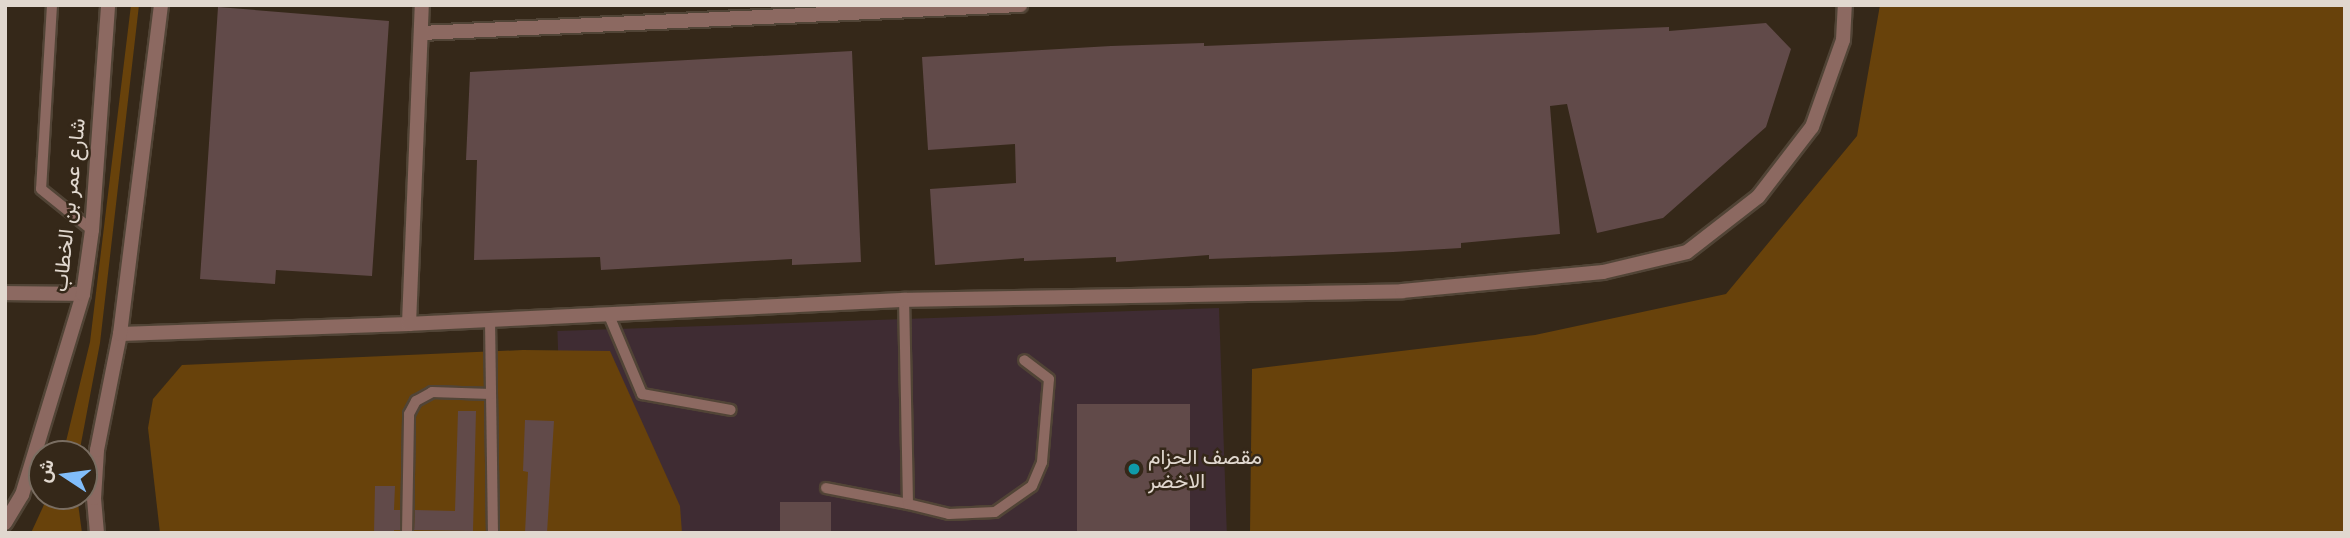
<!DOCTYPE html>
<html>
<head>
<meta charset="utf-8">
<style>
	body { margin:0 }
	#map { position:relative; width:2350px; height:538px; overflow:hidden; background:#352819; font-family:Lora,Vazirmatn,serif }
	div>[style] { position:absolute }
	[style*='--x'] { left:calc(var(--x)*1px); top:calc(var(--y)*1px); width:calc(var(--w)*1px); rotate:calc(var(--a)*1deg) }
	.industrial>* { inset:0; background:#3f2c33; transform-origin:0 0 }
	.green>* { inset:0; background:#68420b }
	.building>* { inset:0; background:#614a49; transform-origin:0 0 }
	.roads { filter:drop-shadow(2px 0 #514436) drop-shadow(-2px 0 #514436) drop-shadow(0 2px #514436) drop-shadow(0 -2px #514436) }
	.service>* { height:10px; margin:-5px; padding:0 5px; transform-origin:5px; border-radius:5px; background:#8c6961 }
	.minor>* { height:14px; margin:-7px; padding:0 7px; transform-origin:7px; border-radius:7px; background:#8c6961 }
	.tertiary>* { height:14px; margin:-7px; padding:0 7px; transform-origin:7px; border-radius:7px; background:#8c6961 }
	.dots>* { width:19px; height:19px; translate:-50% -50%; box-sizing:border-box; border:4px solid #352819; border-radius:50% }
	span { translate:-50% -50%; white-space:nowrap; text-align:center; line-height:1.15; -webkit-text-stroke:5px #352819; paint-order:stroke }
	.street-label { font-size:21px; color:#e1d8cf }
	.poi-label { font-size:21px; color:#e1d8cf }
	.left { translate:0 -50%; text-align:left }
	.frame { position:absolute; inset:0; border:7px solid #e1d8cf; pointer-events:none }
	.north { position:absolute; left:28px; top:440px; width:70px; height:70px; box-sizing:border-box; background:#352819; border:2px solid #7a6e62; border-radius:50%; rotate:283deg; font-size:19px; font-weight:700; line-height:28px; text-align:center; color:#e1d8cf }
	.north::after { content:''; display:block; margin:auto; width:24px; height:32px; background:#81bdfa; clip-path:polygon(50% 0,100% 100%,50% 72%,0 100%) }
</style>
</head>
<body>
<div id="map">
	<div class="industrial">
		<div style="left:1219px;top:308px;width:225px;height:662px;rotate:88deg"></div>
	</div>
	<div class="green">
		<div style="clip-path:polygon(131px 5px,139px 5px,100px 343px,79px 454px,63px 454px,90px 342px)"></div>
		<div style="clip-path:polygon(1880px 5px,2345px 5px,2345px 533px,1250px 533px,1252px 369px,1535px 335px,1726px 294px,1857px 136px)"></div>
		<div style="clip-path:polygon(523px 350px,610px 351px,680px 506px,682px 533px,160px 533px,148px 428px,153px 399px,182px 365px)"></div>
		<div style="clip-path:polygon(48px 496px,77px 496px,82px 533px,31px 533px)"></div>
	</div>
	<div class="building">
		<div style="clip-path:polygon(218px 7px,389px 21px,372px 276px,276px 270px,275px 284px,200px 279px)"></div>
		<div style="clip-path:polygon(1766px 23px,1791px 49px,1766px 127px,1663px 218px,1597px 233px,1567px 104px,1550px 106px,1560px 234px,1461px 243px,1461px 248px,1393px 252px,1209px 259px,1209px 255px,1116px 262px,1116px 257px,1024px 261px,1024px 258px,935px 265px,930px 189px,1016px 183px,1015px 144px,928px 150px,922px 57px,1111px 46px,1204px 43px,1204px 46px,1669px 27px,1669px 31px)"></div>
		<div style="clip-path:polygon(852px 51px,861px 262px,792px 265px,792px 259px,601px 270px,600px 257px,474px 260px,477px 160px,466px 160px,470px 72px)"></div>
		<div style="left:1190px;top:404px;width:129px;height:113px;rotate:90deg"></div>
		<div style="clip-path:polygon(458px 411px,476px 411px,473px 531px,414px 530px,415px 510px,455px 511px)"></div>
		<div style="clip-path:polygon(525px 420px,554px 421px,547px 533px,525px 533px,528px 472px,523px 471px)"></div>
		<div style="clip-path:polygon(375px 486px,395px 486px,394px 510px,400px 510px,400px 530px,394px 530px,394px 533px,374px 533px)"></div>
		<div style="left:831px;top:502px;width:31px;height:51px;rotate:90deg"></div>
	</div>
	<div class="roads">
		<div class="service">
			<div style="--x:52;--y:5;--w:184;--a:93.4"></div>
			<div style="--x:41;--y:189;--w:65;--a:38.8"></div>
			<div style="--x:608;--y:313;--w:88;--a:67.2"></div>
			<div style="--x:642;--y:394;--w:90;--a:10.2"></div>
			<div style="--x:490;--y:320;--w:213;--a:89.2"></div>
			<div style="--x:826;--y:488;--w:84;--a:11"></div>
			<div style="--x:908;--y:504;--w:204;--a:-91.1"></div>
			<div style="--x:908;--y:504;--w:42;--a:13.7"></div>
			<div style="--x:949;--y:514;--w:46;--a:-2.5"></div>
			<div style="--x:995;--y:512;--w:45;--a:-35.1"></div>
			<div style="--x:1032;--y:486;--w:26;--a:-67"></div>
			<div style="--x:1042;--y:462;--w:83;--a:-85.2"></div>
			<div style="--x:1049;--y:379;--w:31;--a:-143"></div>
			<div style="--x:407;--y:533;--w:119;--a:-89"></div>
			<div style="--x:409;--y:414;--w:15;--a:-62"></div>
			<div style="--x:416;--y:401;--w:18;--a:-29"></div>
			<div style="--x:432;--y:392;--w:59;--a:1.9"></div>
		</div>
		<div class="minor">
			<div style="--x:421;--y:33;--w:600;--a:-2.68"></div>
			<div style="--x:5;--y:293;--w:78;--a:0.7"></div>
			<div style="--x:409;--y:324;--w:319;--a:-87.7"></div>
			<div style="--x:120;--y:334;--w:289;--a:-2"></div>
			<div style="--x:409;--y:324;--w:496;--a:-2.8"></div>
			<div style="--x:904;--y:300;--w:498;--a:-1"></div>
			<div style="--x:1402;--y:291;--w:202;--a:-5.4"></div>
			<div style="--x:1603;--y:272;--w:86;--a:-13.4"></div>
			<div style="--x:1687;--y:252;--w:90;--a:-37.8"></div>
			<div style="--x:1758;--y:197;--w:88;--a:-52.4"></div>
			<div style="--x:1812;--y:127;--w:92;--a:-70.4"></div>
			<div style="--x:1843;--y:40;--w:35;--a:-87"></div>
		</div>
		<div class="tertiary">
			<div style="--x:5;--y:523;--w:33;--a:-59"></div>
			<div style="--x:22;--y:495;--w:210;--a:-73.1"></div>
			<div style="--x:83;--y:294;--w:65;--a:-82"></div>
			<div style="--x:92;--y:230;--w:226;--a:-85.9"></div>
			<div style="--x:97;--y:533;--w:35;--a:-95"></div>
			<div style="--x:94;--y:498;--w:48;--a:-86.4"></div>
			<div style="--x:97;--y:450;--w:118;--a:-78.8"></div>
			<div style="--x:120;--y:334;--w:332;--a:-82.9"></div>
		</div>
	</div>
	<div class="dots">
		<div style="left:1134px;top:469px;background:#0f9aa8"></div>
	</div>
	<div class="street-label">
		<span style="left:69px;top:205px;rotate:-84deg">شارع عمر بن الخطاب</span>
	</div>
	<div class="poi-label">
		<span class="left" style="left:1148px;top:469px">مقصف الحزام<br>الاخضر</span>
	</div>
	<div class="frame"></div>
	<div class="north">ش</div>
</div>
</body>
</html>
